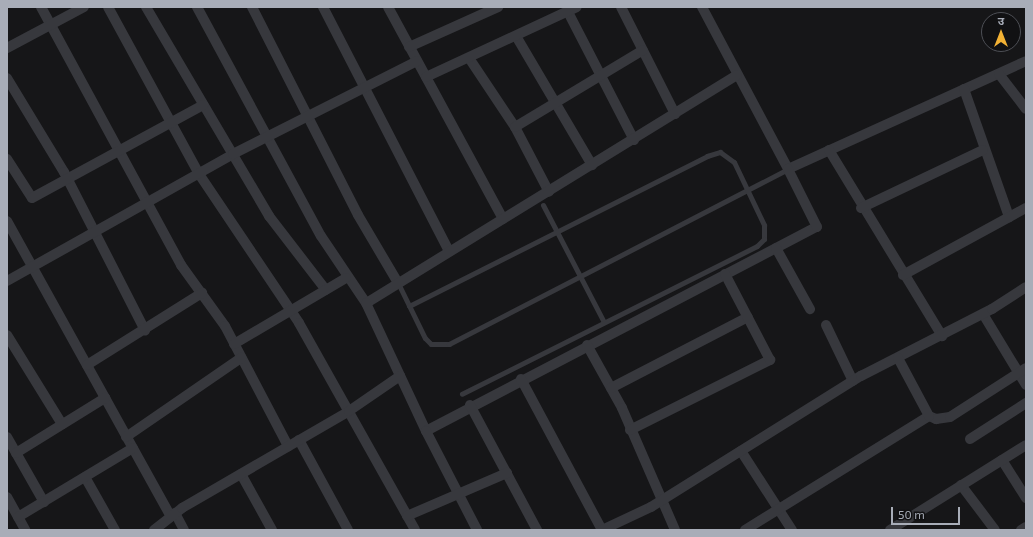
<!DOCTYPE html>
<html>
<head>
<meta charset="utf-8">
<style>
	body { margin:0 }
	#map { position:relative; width:1033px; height:537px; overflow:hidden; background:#161618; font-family:"Exo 2","Noto Sans Devanagari",sans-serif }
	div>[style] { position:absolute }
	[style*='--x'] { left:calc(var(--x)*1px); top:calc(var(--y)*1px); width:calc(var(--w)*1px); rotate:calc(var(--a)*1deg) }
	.service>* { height:5px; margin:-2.5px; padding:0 2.5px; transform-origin:2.5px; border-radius:2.5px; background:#37383d }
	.minor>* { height:10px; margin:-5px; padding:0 5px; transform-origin:5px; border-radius:5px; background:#37383d }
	span { translate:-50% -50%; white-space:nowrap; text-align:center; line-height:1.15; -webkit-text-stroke:3.5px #111113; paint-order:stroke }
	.frame { position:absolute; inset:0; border:8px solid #a8adb8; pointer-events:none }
	.north { position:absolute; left:981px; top:12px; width:40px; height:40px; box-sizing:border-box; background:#111113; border:1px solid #4d4f55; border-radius:50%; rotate:0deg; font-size:11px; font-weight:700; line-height:16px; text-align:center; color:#a8adb8 }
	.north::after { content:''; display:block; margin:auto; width:14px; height:18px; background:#f2b134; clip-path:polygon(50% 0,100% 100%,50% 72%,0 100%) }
	.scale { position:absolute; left:891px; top:507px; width:69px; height:18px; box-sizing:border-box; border:2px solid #a8adb8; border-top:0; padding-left:5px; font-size:12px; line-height:14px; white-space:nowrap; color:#a8adb8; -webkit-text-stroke:3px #111113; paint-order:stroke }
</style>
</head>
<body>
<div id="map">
	<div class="service">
		<div style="--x:543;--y:205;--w:132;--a:62.5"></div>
		<div style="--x:398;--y:283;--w:61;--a:63.9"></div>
		<div style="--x:425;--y:338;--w:8;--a:45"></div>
		<div style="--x:431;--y:344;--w:18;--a:0"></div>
		<div style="--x:449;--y:344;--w:382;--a:-27.3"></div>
		<div style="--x:409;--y:306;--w:334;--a:-26.7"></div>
		<div style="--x:707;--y:156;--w:14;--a:-17"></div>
		<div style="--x:720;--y:152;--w:17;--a:36"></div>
		<div style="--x:734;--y:162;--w:70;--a:64.5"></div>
		<div style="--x:764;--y:225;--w:14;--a:90"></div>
		<div style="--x:764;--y:239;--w:10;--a:135"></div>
		<div style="--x:757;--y:246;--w:330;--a:153.4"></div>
	</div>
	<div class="minor">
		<div style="--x:41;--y:7;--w:294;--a:61.5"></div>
		<div style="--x:181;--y:265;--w:75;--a:54.2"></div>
		<div style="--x:225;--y:326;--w:136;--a:62.3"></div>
		<div style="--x:108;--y:7;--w:190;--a:61.4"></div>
		<div style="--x:199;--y:174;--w:179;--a:56.1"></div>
		<div style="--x:299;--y:323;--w:237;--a:60.7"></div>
		<div style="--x:146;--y:7;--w:243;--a:59.5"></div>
		<div style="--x:269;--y:216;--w:93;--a:52.4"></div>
		<div style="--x:197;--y:7;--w:260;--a:61.6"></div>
		<div style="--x:321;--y:236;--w:81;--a:56.1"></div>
		<div style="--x:252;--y:7;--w:233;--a:63"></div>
		<div style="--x:358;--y:215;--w:79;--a:59.5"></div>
		<div style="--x:323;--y:7;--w:275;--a:62.7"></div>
		<div style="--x:388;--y:7;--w:241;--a:61.5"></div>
		<div style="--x:621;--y:7;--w:120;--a:63.2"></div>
		<div style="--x:702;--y:7;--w:183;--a:62"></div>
		<div style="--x:788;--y:169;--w:261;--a:-24.4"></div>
		<div style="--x:568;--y:12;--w:144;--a:62.7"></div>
		<div style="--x:516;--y:36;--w:150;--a:59.5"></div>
		<div style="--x:409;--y:47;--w:98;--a:-24.2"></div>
		<div style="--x:7;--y:48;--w:87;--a:-28"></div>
		<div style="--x:469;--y:58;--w:83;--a:56.3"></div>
		<div style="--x:515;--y:127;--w:73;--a:62.4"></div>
		<div style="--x:999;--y:74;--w:44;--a:52.4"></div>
		<div style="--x:737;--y:75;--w:435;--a:148.4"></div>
		<div style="--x:366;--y:303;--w:141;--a:64.9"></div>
		<div style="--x:426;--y:431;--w:441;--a:-27.6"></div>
		<div style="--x:817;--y:227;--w:65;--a:-116.6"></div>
		<div style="--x:426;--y:77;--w:166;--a:-24.9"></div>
		<div style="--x:7;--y:78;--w:110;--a:58.8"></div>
		<div style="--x:64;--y:172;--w:178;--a:62.9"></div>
		<div style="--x:964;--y:89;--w:136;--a:70.6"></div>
		<div style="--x:515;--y:127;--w:149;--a:-31"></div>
		<div style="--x:829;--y:150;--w:218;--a:58.7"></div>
		<div style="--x:7;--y:159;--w:46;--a:57.3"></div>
		<div style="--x:32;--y:198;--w:195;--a:-28.5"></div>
		<div style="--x:861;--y:208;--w:135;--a:-25.4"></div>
		<div style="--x:7;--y:221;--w:338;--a:61"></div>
		<div style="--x:776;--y:248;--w:70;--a:60.9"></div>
		<div style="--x:903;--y:275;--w:140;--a:-28.6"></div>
		<div style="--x:7;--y:281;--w:259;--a:-29.3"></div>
		<div style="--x:233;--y:154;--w:206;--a:-26.8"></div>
		<div style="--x:983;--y:314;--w:83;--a:58.8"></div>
		<div style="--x:826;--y:325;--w:62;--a:64.3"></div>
		<div style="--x:7;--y:335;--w:105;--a:58.3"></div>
		<div style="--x:234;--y:344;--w:130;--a:-30.5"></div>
		<div style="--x:587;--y:345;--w:72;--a:60.9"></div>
		<div style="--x:622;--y:408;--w:133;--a:66.5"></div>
		<div style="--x:87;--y:365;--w:136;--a:-32.1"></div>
		<div style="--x:521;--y:379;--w:171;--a:61.8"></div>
		<div style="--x:611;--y:388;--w:154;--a:-27.4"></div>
		<div style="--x:470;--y:405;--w:142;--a:61.8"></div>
		<div style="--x:929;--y:416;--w:8;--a:23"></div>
		<div style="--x:936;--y:419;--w:14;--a:-8"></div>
		<div style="--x:950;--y:417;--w:90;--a:-32.8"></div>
		<div style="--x:630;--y:430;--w:157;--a:-26.6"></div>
		<div style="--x:770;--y:360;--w:97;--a:-117.6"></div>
		<div style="--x:426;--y:431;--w:111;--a:62.7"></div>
		<div style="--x:7;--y:437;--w:75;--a:60.4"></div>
		<div style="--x:126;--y:437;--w:140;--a:-34.5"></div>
		<div style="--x:970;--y:439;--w:67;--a:-32.7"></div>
		<div style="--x:299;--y:440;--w:102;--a:61.4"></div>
		<div style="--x:741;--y:451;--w:94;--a:57.2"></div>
		<div style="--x:16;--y:453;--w:105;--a:-31.7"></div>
		<div style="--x:1002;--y:460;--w:45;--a:57.7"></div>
		<div style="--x:241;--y:474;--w:64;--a:61"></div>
		<div style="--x:85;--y:477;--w:61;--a:60.5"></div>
		<div style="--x:961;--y:485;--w:56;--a:52.9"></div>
		<div style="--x:7;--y:497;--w:38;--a:61"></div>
		<div style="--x:175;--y:513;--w:19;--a:62"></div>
		<div style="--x:407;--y:516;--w:109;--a:-23.3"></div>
		<div style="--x:18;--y:517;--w:134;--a:-31"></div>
		<div style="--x:154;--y:530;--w:36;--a:-38"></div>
		<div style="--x:182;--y:508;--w:193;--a:-30.1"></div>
		<div style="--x:349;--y:411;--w:62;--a:-34.5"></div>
		<div style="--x:602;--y:530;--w:54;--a:-25.1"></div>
		<div style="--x:651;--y:507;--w:248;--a:-32"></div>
		<div style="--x:861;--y:376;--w:147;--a:-27.1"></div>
		<div style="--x:992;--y:309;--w:40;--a:-32.9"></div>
		<div style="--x:745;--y:530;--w:216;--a:-31.8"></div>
		<div style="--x:929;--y:416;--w:66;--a:-118.1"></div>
		<div style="--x:890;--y:530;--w:160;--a:-32"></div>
		<div style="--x:1021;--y:530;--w:6;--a:-31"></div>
	</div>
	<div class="frame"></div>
	<div class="north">उ</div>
	<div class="scale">50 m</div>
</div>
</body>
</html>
